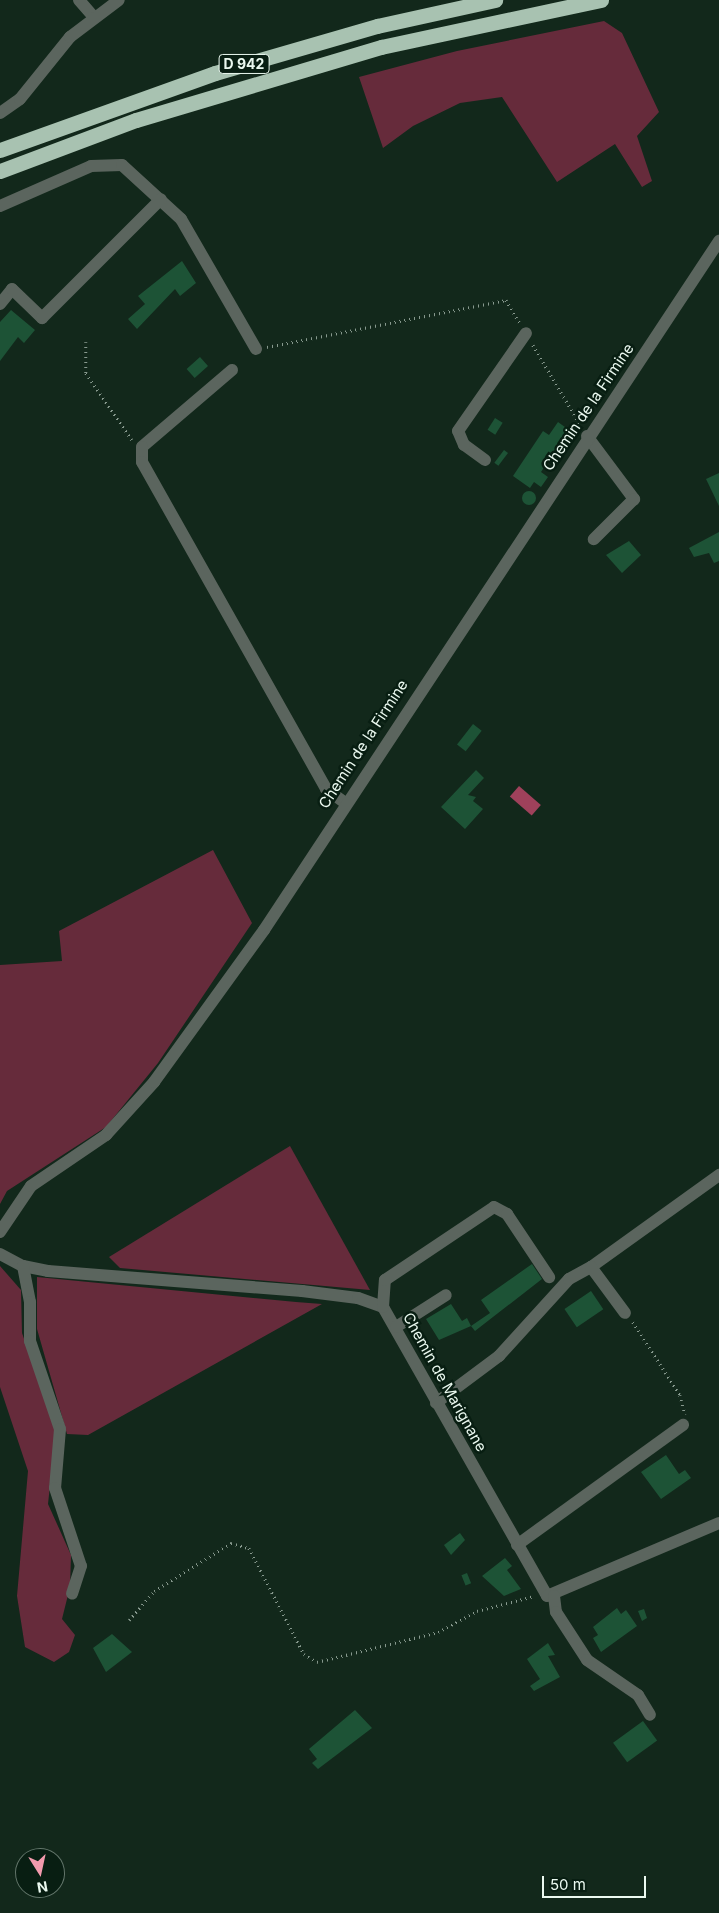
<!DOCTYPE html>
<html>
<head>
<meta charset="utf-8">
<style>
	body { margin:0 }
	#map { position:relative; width:719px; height:1913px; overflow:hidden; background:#12281b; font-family:Inter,sans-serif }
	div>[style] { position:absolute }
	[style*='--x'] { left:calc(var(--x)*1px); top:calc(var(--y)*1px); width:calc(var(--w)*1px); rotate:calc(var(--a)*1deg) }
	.green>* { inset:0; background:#662b3b }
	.water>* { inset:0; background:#9f415b; transform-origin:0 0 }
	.building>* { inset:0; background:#1d5336; transform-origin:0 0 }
	.round { border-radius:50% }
	.path>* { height:2.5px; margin-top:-1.25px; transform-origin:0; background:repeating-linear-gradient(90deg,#87998e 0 1px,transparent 0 5px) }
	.minor>* { height:12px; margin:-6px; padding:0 6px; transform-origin:6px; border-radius:6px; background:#5b655e }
	.highway>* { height:15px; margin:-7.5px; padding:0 7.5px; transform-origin:7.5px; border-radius:7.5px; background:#a8c2b1 }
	span { translate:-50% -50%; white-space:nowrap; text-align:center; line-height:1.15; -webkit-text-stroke:5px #081e12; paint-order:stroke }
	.shield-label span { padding:1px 4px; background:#081e12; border:1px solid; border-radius:4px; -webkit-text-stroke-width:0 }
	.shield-label { font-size:14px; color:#ebf9f0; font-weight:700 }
	.street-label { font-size:15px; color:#ebf9f0 }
	.north { position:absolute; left:15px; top:1848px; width:50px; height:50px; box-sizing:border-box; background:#081e12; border:1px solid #63766b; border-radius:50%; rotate:170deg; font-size:14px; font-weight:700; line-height:20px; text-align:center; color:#ebf9f0 }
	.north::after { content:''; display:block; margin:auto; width:18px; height:22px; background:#f29aad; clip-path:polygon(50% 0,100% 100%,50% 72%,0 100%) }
	.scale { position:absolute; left:542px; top:1876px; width:104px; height:22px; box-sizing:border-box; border:2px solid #ebf9f0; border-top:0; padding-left:6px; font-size:15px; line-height:18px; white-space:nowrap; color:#ebf9f0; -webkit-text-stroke:4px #081e12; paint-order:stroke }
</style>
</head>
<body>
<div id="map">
	<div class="green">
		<div style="clip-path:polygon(604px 21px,622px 33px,659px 112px,637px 136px,652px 181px,642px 187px,615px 144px,557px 182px,502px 97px,460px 103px,413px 126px,383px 148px,359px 77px,457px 51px)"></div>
		<div style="clip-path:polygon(213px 850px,252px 923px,158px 1063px,106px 1127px,7px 1191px,0 1204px,0 965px,62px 961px,59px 931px)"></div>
		<div style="clip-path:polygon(290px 1146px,370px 1290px,120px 1268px,109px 1257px)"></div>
		<div style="clip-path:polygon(0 1266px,21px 1290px,22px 1333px,56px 1431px,48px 1504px,71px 1555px,70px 1587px,62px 1619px,75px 1635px,69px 1652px,54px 1662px,25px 1647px,17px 1596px,28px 1471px,0 1387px)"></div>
		<div style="clip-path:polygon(37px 1277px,296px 1302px,322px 1304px,88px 1435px,67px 1434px,37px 1329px)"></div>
	</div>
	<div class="water">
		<div style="left:519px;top:786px;width:29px;height:14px;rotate:41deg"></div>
	</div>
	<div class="building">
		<div style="clip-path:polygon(182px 261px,196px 283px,180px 296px,175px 289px,137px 329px,128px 319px,145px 304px,138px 296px)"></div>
		<div style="clip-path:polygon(11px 310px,35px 330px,24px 343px,18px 337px,0 361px,0 322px)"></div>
		<div style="left:200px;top:357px;width:12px;height:18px;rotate:48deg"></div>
		<div style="left:495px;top:418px;width:9px;height:14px;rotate:32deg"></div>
		<div style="clip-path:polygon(558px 422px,569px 430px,541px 472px,548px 477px,541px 487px,534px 482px,530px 488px,513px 476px,543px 431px,549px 435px)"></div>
		<div style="left:504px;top:450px;width:5px;height:16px;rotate:37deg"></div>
		<div style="clip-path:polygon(719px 473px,719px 506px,706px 479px)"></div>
		<div class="round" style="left:522px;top:491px;width:14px;height:14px"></div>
		<div style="clip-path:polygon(719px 532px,719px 561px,714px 563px,709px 553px,694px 557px,689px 548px)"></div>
		<div style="clip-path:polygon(629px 541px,641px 555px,622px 573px,606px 555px)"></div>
		<div style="left:473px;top:724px;width:11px;height:26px;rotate:38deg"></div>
		<div style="clip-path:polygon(476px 770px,484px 778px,468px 795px,476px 797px,473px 801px,483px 809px,465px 829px,441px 807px)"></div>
		<div style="clip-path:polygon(532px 1264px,542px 1279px,475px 1331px,471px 1326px,490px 1313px,481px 1300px)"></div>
		<div style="left:591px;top:1291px;width:22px;height:32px;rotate:56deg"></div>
		<div style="clip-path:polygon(451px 1304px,462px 1321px,467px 1318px,471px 1326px,439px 1340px,426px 1319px)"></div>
		<div style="clip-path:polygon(666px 1455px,679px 1474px,685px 1470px,691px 1478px,661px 1499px,641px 1472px)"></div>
		<div style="clip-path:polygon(460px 1533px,465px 1540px,451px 1555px,444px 1545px)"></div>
		<div style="clip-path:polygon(505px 1558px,512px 1566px,507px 1570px,521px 1589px,504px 1596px,482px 1576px)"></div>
		<div style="left:467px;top:1573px;width:11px;height:6px;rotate:68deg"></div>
		<div style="clip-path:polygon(617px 1608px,621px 1614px,626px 1610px,637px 1626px,601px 1652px,593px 1638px,598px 1635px,593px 1627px)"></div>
		<div style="clip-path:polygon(644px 1609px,647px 1618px,642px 1621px,638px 1611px)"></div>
		<div style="clip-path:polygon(112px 1634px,132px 1652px,106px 1672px,93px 1648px)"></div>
		<div style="clip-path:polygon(548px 1643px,555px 1655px,548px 1656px,560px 1677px,534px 1691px,530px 1686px,540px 1679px,527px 1659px)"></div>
		<div style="clip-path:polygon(355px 1710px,372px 1728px,318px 1769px,312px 1763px,317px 1759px,309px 1749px)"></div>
		<div style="left:643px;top:1721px;width:24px;height:37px;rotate:54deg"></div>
	</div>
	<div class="path">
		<div style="--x:86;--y:342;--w:31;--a:90"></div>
		<div style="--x:86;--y:373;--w:81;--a:55.5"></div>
		<div style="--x:533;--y:345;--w:94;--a:59.3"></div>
		<div style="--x:267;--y:347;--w:244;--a:-11.1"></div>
		<div style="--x:506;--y:300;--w:27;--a:59"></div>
		<div style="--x:633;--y:1322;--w:87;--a:57.2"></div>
		<div style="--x:680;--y:1395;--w:20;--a:75"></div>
		<div style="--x:129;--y:1620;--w:38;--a:-49"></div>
		<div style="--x:154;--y:1591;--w:91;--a:-31.9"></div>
		<div style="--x:231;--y:1543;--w:19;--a:16"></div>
		<div style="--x:249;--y:1548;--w:119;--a:62.6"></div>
		<div style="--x:304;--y:1654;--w:15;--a:32"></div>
		<div style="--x:317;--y:1662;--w:125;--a:-13.9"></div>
		<div style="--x:438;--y:1632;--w:44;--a:-28.3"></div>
		<div style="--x:477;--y:1611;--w:59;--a:-14.7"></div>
	</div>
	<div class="minor">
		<div style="--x:79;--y:0;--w:21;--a:49"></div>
		<div style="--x:0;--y:113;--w:24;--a:-35"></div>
		<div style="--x:20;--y:99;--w:80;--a:-51.1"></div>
		<div style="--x:70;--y:37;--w:61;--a:-37.1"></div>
		<div style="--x:0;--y:206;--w:99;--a:-23.7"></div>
		<div style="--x:91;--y:166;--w:31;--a:-2"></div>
		<div style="--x:122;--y:165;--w:80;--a:42.5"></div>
		<div style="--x:181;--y:219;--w:150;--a:60"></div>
		<div style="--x:0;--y:304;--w:19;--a:-51"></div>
		<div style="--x:12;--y:289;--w:42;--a:44"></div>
		<div style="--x:42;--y:318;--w:168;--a:-45"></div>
		<div style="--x:232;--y:370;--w:118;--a:139.5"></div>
		<div style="--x:142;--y:447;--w:15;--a:90"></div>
		<div style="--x:142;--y:462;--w:375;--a:60.6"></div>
		<div style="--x:326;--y:789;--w:22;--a:36"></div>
		<div style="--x:587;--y:436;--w:79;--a:53.3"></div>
		<div style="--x:634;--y:499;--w:57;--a:135"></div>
		<div style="--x:485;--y:460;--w:26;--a:-144"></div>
		<div style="--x:464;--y:445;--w:15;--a:-113"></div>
		<div style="--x:458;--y:431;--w:119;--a:-55.2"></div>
		<div style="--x:0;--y:1232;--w:55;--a:-56"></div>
		<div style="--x:31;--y:1186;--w:91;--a:-34.2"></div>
		<div style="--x:106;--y:1135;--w:72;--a:-47.8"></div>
		<div style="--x:154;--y:1082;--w:188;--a:-54.1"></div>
		<div style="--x:264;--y:930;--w:826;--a:-56.56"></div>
		<div style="--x:0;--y:1254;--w:26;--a:28"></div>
		<div style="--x:23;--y:1266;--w:25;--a:11"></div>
		<div style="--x:48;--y:1271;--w:255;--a:4.5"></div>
		<div style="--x:302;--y:1291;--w:56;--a:7.1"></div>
		<div style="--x:358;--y:1298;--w:27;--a:20"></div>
		<div style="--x:383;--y:1307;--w:332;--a:60.4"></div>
		<div style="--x:547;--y:1596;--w:187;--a:-23"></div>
		<div style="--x:23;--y:1266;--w:37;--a:79"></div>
		<div style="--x:30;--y:1302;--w:39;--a:90"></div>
		<div style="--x:30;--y:1341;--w:93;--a:71.2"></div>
		<div style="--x:60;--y:1429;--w:59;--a:94.8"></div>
		<div style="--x:55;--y:1488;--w:82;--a:71.6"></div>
		<div style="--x:81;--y:1566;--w:29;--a:108"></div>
		<div style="--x:591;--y:1267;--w:158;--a:-35.7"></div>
		<div style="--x:383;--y:1307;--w:27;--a:-86"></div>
		<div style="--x:385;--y:1280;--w:131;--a:-33.8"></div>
		<div style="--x:494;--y:1207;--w:15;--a:28"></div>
		<div style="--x:507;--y:1214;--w:76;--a:56.3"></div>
		<div style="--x:396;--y:1327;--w:59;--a:-32.6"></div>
		<div style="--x:436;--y:1403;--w:79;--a:-36.7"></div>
		<div style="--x:499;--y:1356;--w:104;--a:-47.7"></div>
		<div style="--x:569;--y:1279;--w:25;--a:-29"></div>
		<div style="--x:591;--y:1267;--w:57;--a:53.5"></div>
		<div style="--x:517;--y:1545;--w:205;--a:-35.9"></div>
		<div style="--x:554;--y:1596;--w:16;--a:83"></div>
		<div style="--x:556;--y:1612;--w:57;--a:57.1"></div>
		<div style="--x:587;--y:1660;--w:62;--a:34.5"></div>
		<div style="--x:638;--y:1695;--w:23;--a:59"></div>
	</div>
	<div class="highway">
		<div style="--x:0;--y:150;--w:228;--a:-19.7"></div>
		<div style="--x:215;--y:73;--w:169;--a:-16.2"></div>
		<div style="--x:377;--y:26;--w:121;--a:-12.4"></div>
		<div style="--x:0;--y:171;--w:145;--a:-20.6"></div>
		<div style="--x:136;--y:120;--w:256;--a:-16.6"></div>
		<div style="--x:381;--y:47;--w:225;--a:-12.1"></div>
	</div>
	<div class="shield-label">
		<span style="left:244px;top:64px">D 942</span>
	</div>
	<div class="street-label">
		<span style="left:588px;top:407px;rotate:-56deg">Chemin de la Firmine</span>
		<span style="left:363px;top:744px;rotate:-57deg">Chemin de la Firmine</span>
		<span style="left:445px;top:1382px;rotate:61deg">Chemin de Marignane</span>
	</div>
	<div class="north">N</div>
	<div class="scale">50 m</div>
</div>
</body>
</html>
